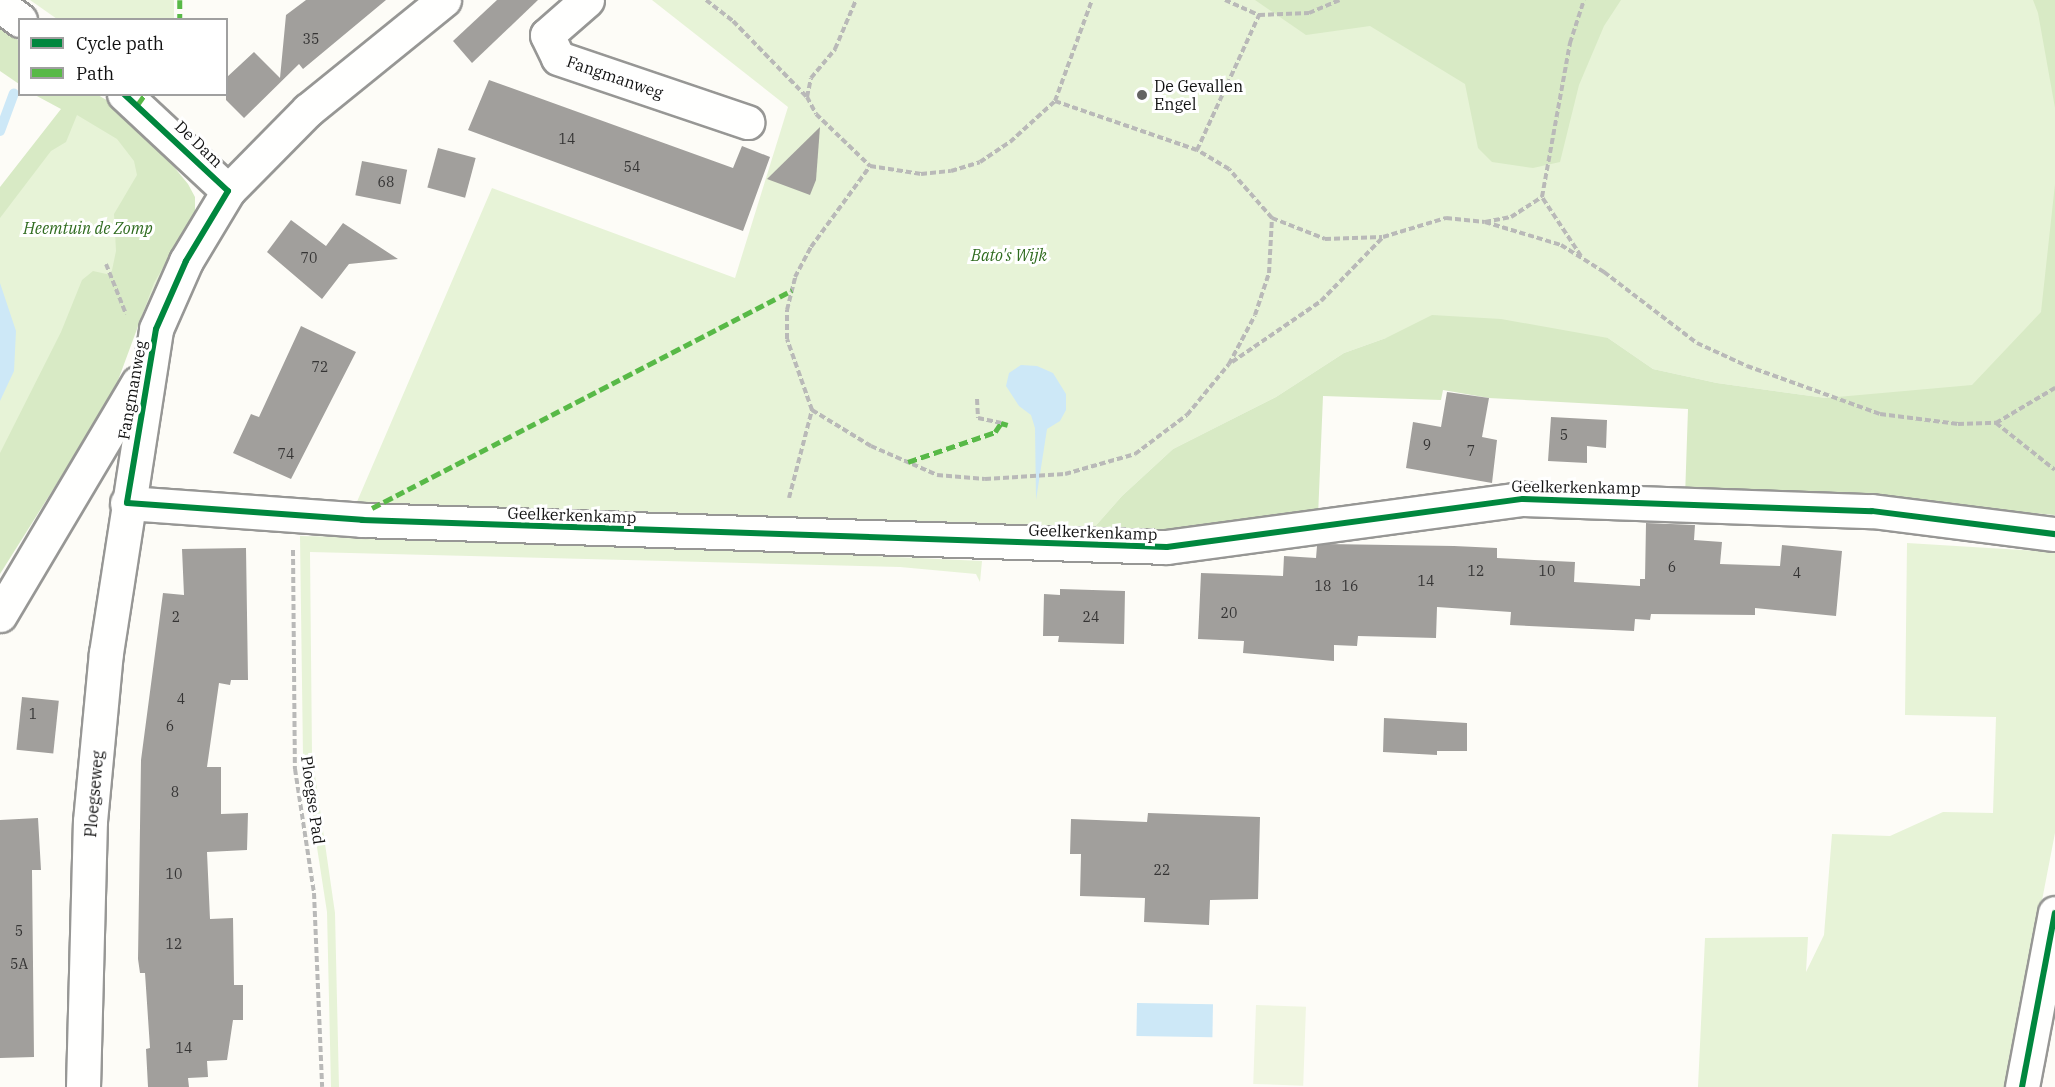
<!DOCTYPE html>
<html>
<head>
<meta charset="utf-8">
<style>
	body { margin:0 }
	#map { position:relative; width:2055px; height:1087px; overflow:hidden; background:#fdfcf7; font-family:"IBM Plex Serif",serif }
	div>[style] { position:absolute }
	[style*='--x'] { left:calc(var(--x)*1px); top:calc(var(--y)*1px); width:calc(var(--w)*1px); rotate:calc(var(--a)*1deg) }
	.green>* { inset:0; background:#e7f3d7 }
	.forest>* { inset:0; background:#d8eac5 }
	.pitch>* { inset:0; background:#f0f6e1; transform-origin:0 0 }
	.water>* { inset:0; background:#cde8f7; transform-origin:0 0 }
	.stream>* { height:10px; margin:-5px; padding:0 5px; transform-origin:5px; border-radius:5px; background:#cde8f7 }
	.building>* { inset:0; background:#a19f9c; transform-origin:0 0 }
	.path>* { height:4px; margin-top:-2px; transform-origin:0; background:repeating-linear-gradient(90deg,#b9b9b8 0 6px,transparent 0 9px) }
	.roads { filter:drop-shadow(2px 0 #979795) drop-shadow(-2px 0 #979795) drop-shadow(0 2px #979795) drop-shadow(0 -2px #979795) }
	.minor>* { height:33px; margin:-16.5px; padding:0 16.5px; transform-origin:16.5px; border-radius:16.5px; background:#fffffe }
	.quiet>* { height:4.5px; margin-top:-2.25px; transform-origin:0; background:repeating-linear-gradient(90deg,#58b947 0 9px,transparent 0 13.5px) }
	.cycleway>* { height:6px; margin:-3px; padding:0 3px; transform-origin:3px; border-radius:3px; background:#00873e }
	.dots>* { width:16px; height:16px; translate:-50% -50%; box-sizing:border-box; border:3px solid #fff; border-radius:50% }
	span { translate:-50% -50%; white-space:nowrap; text-align:center; line-height:1.15; -webkit-text-stroke:6px #fff; paint-order:stroke }
	.number-label { font-size:14px; color:#353434 }
	.number-label span { -webkit-text-stroke-width:0 }
	.street-label { font-size:16px; color:#111 }
	.poi-label { font-size:16px; color:#111 }
	.left { translate:0 -50%; text-align:left }
	.park-label { font-size:16px; color:#2f6b1f; font-style:italic }
	.legend { position:absolute; left:18px; top:18px; width:210px; height:78px; box-sizing:border-box; background:#fff; border:2px solid #a0a0a0; margin:0; padding:8px 10px; list-style:none; font-size:18px; color:#111 }
	.legend li { display:flex; align-items:center; gap:12px; height:30px }
	.legend b { width:30px; border:2px solid #a0a0a0 }
</style>
</head>
<body>
<div id="map">
	<div class="green">
		<div style="clip-path:polygon(30px 0,174px 0,174px 18px,57px 19px)"></div>
		<div style="clip-path:polygon(652px 0,2055px 0,2055px 515px,1826px 398px,1717px 383px,1653px 369px,1608px 338px,1386px 338px,1344px 353px,1276px 397px,1173px 449px,1122px 496px,1084px 539px,353px 511px,492px 188px,735px 278px,788px 107px)"></div>
		<div style="clip-path:polygon(86px 95px,194px 213px,143px 312px,124px 361px,0 566px,0 201px)"></div>
		<div style="clip-path:polygon(300px 536px,573px 542px,982px 561px,980px 582px,976px 574px,900px 567px,310px 552px,312px 754px,335px 913px,339px 1087px,331px 1087px,327px 912px,303px 757px)"></div>
		<div style="clip-path:polygon(1907px 543px,2055px 552px,2055px 833px,2006px 1087px,1698px 1087px,1705px 938px,1808px 937px,1806px 972px,1824px 935px,1832px 834px,1890px 836px,1943px 812px,1993px 813px,1996px 717px,1905px 715px)"></div>
	</div>
	<div class="forest">
		<div style="clip-path:polygon(1255px 0,1621px 0,1604px 26px,1579px 85px,1560px 162px,1533px 168px,1492px 162px,1478px 148px,1465px 84px,1370px 26px,1306px 35px)"></div>
		<div style="clip-path:polygon(2033px 0,2055px 0,2055px 108px,2038px 13px)"></div>
		<div style="clip-path:polygon(0 27px,19px 41px,19px 84px,0 71px)"></div>
		<div style="clip-path:polygon(35px 95px,98px 95px,113px 104px,156px 145px,188px 184px,195px 197px,195px 212px,154px 283px,113px 394px,0 574px,0 453px,61px 332px,82px 280px,93px 271px,111px 275px,116px 251px,114px 214px,137px 175px,134px 161px,117px 139px,77px 115px,66px 142px,51px 151px,0 218px,0 187px,61px 109px)"></div>
		<div style="clip-path:polygon(2055px 184px,2055px 515px,1813px 495px,1685px 497px,1688px 409px,1489px 398px,1443px 390px,1441px 400px,1323px 396px,1318px 517px,1084px 539px,1122px 496px,1173px 449px,1276px 397px,1344px 353px,1386px 338px,1432px 315px,1501px 319px,1591px 335px,1608px 338px,1653px 369px,1717px 383px,1826px 398px,1972px 385px,2041px 312px)"></div>
	</div>
	<div class="pitch">
		<div style="left:1256px;top:1005px;width:50px;height:79px;rotate:2deg"></div>
	</div>
	<div class="water">
		<div style="clip-path:polygon(0 283px,16px 331px,14px 371px,0 401px)"></div>
		<div style="clip-path:polygon(1021px 365px,1037px 366px,1053px 373px,1066px 394px,1066px 410px,1060px 421px,1047px 429px,1036px 500px,1035px 428px,1031px 415px,1019px 406px,1006px 386px,1009px 373px)"></div>
		<div style="left:1137px;top:1003px;width:76px;height:33px;rotate:1deg"></div>
	</div>
	<div class="stream">
		<div style="--x:0;--y:131;--w:40;--a:-69.8"></div>
	</div>
	<div class="building">
		<div style="clip-path:polygon(306px 0,386px 0,303px 69px,299px 64px,244px 118px,226px 100px,226px 78px,254px 52px,280px 78px,286px 15px)"></div>
		<div style="clip-path:polygon(497px 0,538px 0,472px 63px,453px 41px)"></div>
		<div style="clip-path:polygon(489px 80px,733px 168px,742px 146px,770px 157px,743px 231px,468px 130px)"></div>
		<div style="clip-path:polygon(820px 127px,816px 180px,810px 195px,767px 179px)"></div>
		<div style="left:438px;top:148px;width:39px;height:41px;rotate:15deg"></div>
		<div style="left:362px;top:161px;width:46px;height:35px;rotate:11deg"></div>
		<div style="clip-path:polygon(291px 220px,326px 246px,343px 223px,398px 259px,349px 264px,322px 299px,267px 252px)"></div>
		<div style="clip-path:polygon(301px 326px,356px 352px,291px 479px,233px 453px,251px 414px,259px 417px)"></div>
		<div style="clip-path:polygon(1447px 392px,1489px 398px,1482px 437px,1497px 440px,1492px 483px,1406px 468px,1413px 422px,1441px 427px)"></div>
		<div style="clip-path:polygon(1551px 417px,1607px 420px,1606px 448px,1587px 446px,1587px 463px,1548px 461px)"></div>
		<div style="clip-path:polygon(1646px 523px,1695px 525px,1694px 540px,1722px 542px,1720px 564px,1780px 566px,1782px 545px,1842px 551px,1836px 616px,1755px 608px,1755px 615px,1651px 614px,1650px 620px,1635px 619px,1634px 631px,1510px 625px,1511px 612px,1437px 607px,1436px 638px,1358px 636px,1357px 646px,1334px 645px,1334px 661px,1243px 653px,1244px 641px,1198px 639px,1201px 573px,1283px 576px,1284px 556px,1316px 558px,1317px 546px,1327px 544px,1454px 546px,1497px 548px,1497px 558px,1575px 562px,1574px 582px,1640px 586px,1640px 579px,1645px 579px)"></div>
		<div style="clip-path:polygon(246px 548px,248px 680px,231px 680px,230px 685px,219px 683px,207px 767px,221px 767px,221px 814px,248px 813px,247px 850px,207px 852px,210px 919px,233px 918px,234px 985px,243px 985px,243px 1020px,233px 1020px,227px 1060px,207px 1061px,208px 1077px,188px 1078px,189px 1087px,148px 1087px,146px 1049px,150px 1048px,145px 973px,140px 973px,138px 959px,141px 760px,163px 593px,184px 595px,182px 549px)"></div>
		<div style="clip-path:polygon(1060px 589px,1125px 591px,1124px 644px,1058px 642px,1059px 636px,1043px 636px,1044px 594px,1060px 595px)"></div>
		<div style="left:22px;top:697px;width:37px;height:53px;rotate:6deg"></div>
		<div style="clip-path:polygon(1384px 718px,1467px 723px,1467px 751px,1437px 751px,1437px 755px,1383px 752px)"></div>
		<div style="clip-path:polygon(1148px 813px,1260px 817px,1258px 899px,1210px 900px,1209px 925px,1144px 922px,1145px 898px,1080px 896px,1081px 854px,1070px 854px,1071px 819px,1147px 822px)"></div>
		<div style="clip-path:polygon(38px 818px,41px 870px,32px 870px,34px 1057px,0 1058px,0 820px)"></div>
	</div>
	<div class="path">
		<div style="--x:706;--y:0;--w:34;--a:38"></div>
		<div style="--x:733;--y:21;--w:106;--a:45.8"></div>
		<div style="--x:807;--y:97;--w:19;--a:62"></div>
		<div style="--x:816;--y:114;--w:75;--a:43.9"></div>
		<div style="--x:1225;--y:0;--w:37;--a:24"></div>
		<div style="--x:1259;--y:15;--w:50;--a:-2.3"></div>
		<div style="--x:1309;--y:13;--w:33;--a:-23"></div>
		<div style="--x:807;--y:97;--w:19;--a:-78"></div>
		<div style="--x:811;--y:78;--w:38;--a:-50"></div>
		<div style="--x:835;--y:49;--w:53;--a:-66.8"></div>
		<div style="--x:1197;--y:150;--w:149;--a:-65.3"></div>
		<div style="--x:1272;--y:218;--w:57;--a:21.6"></div>
		<div style="--x:1325;--y:239;--w:57;--a:-2"></div>
		<div style="--x:1485;--y:222;--w:79;--a:16.8"></div>
		<div style="--x:1561;--y:245;--w:51;--a:32.1"></div>
		<div style="--x:1604;--y:272;--w:117;--a:37.4"></div>
		<div style="--x:1697;--y:343;--w:55;--a:24.7"></div>
		<div style="--x:1747;--y:366;--w:141;--a:19.8"></div>
		<div style="--x:1880;--y:414;--w:79;--a:7.3"></div>
		<div style="--x:1958;--y:424;--w:38;--a:-2"></div>
		<div style="--x:1996;--y:423;--w:75;--a:38.5"></div>
		<div style="--x:1581;--y:256;--w:71;--a:-123.5"></div>
		<div style="--x:1542;--y:197;--w:157;--a:-79.7"></div>
		<div style="--x:1570;--y:43;--w:45;--a:-72"></div>
		<div style="--x:106;--y:264;--w:54;--a:68.2"></div>
		<div style="--x:1232;--y:362;--w:108;--a:-34.4"></div>
		<div style="--x:1321;--y:301;--w:89;--a:-45.9"></div>
		<div style="--x:1383;--y:237;--w:66;--a:-16.8"></div>
		<div style="--x:1446;--y:218;--w:39;--a:6"></div>
		<div style="--x:1485;--y:222;--w:26;--a:-11"></div>
		<div style="--x:1511;--y:217;--w:37;--a:-33"></div>
		<div style="--x:977;--y:399;--w:19;--a:87"></div>
		<div style="--x:978;--y:418;--w:24;--a:12"></div>
		<div style="--x:812;--y:410;--w:69;--a:31.4"></div>
		<div style="--x:871;--y:446;--w:72;--a:23.7"></div>
		<div style="--x:937;--y:475;--w:48;--a:4.8"></div>
		<div style="--x:985;--y:479;--w:80;--a:-3.6"></div>
		<div style="--x:1065;--y:474;--w:73;--a:-15.9"></div>
		<div style="--x:1135;--y:454;--w:65;--a:-36.9"></div>
		<div style="--x:1187;--y:415;--w:66;--a:-50.5"></div>
		<div style="--x:1229;--y:364;--w:55;--a:-62"></div>
		<div style="--x:1255;--y:315;--w:44;--a:-71.6"></div>
		<div style="--x:1269;--y:273;--w:55;--a:-86.9"></div>
		<div style="--x:1272;--y:218;--w:65;--a:-131.3"></div>
		<div style="--x:1229;--y:169;--w:37;--a:-149"></div>
		<div style="--x:1197;--y:150;--w:150;--a:-161"></div>
		<div style="--x:1996;--y:423;--w:69;--a:-30.7"></div>
		<div style="--x:789;--y:498;--w:91;--a:-75.4"></div>
		<div style="--x:812;--y:410;--w:75;--a:-109.4"></div>
		<div style="--x:787;--y:339;--w:29;--a:-90"></div>
		<div style="--x:787;--y:310;--w:34;--a:-76"></div>
		<div style="--x:795;--y:277;--w:34;--a:-62"></div>
		<div style="--x:811;--y:247;--w:100;--a:-53.9"></div>
		<div style="--x:870;--y:166;--w:52;--a:8.9"></div>
		<div style="--x:921;--y:174;--w:30;--a:-6"></div>
		<div style="--x:951;--y:171;--w:30;--a:-17"></div>
		<div style="--x:980;--y:162;--w:36;--a:-34"></div>
		<div style="--x:1010;--y:142;--w:61;--a:-42.3"></div>
		<div style="--x:1055;--y:101;--w:108;--a:-69.9"></div>
		<div style="--x:293;--y:550;--w:219;--a:89.5"></div>
		<div style="--x:295;--y:769;--w:125;--a:81.3"></div>
		<div style="--x:314;--y:893;--w:194;--a:87.6"></div>
	</div>
	<div class="roads">
		<div class="minor">
			<div style="--x:587;--y:0;--w:53;--a:138.8"></div>
			<div style="--x:547;--y:35;--w:25;--a:64"></div>
			<div style="--x:558;--y:58;--w:200;--a:18.7"></div>
			<div style="--x:0;--y:5;--w:25;--a:37"></div>
			<div style="--x:124;--y:94;--w:142;--a:43"></div>
			<div style="--x:127;--y:503;--w:236;--a:4.1"></div>
			<div style="--x:362;--y:520;--w:805;--a:1.92"></div>
			<div style="--x:1167;--y:547;--w:359;--a:-7.7"></div>
			<div style="--x:1523;--y:499;--w:349;--a:2"></div>
			<div style="--x:1872;--y:511;--w:184;--a:7.2"></div>
			<div style="--x:0;--y:615;--w:270;--a:-59.3"></div>
			<div style="--x:83;--y:1087;--w:266;--a:-88.5"></div>
			<div style="--x:90;--y:821;--w:169;--a:-84.6"></div>
			<div style="--x:106;--y:653;--w:328;--a:-81.2"></div>
			<div style="--x:156;--y:329;--w:74;--a:-66.2"></div>
			<div style="--x:186;--y:261;--w:82;--a:-59"></div>
			<div style="--x:228;--y:191;--w:114;--a:-45.4"></div>
			<div style="--x:308;--y:110;--w:175;--a:-39"></div>
			<div style="--x:2022;--y:1087;--w:177;--a:-79.3"></div>
		</div>
	</div>
	<div class="quiet">
		<div style="--x:180;--y:0;--w:20;--a:90"></div>
		<div style="--x:138;--y:104;--w:12;--a:-55"></div>
		<div style="--x:908;--y:462;--w:92;--a:-19"></div>
		<div style="--x:995;--y:432;--w:11;--a:-56"></div>
		<div style="--x:1001;--y:423;--w:7;--a:16"></div>
		<div style="--x:372;--y:508;--w:473;--a:-27.4"></div>
	</div>
	<div class="cycleway">
		<div style="--x:124;--y:94;--w:142;--a:43"></div>
		<div style="--x:228;--y:191;--w:82;--a:121"></div>
		<div style="--x:186;--y:261;--w:74;--a:113.8"></div>
		<div style="--x:156;--y:329;--w:176;--a:99.5"></div>
		<div style="--x:127;--y:503;--w:236;--a:4.1"></div>
		<div style="--x:362;--y:520;--w:805;--a:1.92"></div>
		<div style="--x:1167;--y:547;--w:359;--a:-7.7"></div>
		<div style="--x:1523;--y:499;--w:349;--a:2"></div>
		<div style="--x:1872;--y:511;--w:184;--a:7.2"></div>
		<div style="--x:2022;--y:1087;--w:177;--a:-79.3"></div>
	</div>
	<div class="dots">
		<div style="left:1142px;top:95px;background:#646362"></div>
	</div>
	<div class="number-label">
		<span style="left:311px;top:39px">35</span>
		<span style="left:567px;top:139px">14</span>
		<span style="left:632px;top:167px">54</span>
		<span style="left:386px;top:182px">68</span>
		<span style="left:309px;top:258px">70</span>
		<span style="left:320px;top:367px">72</span>
		<span style="left:1564px;top:435px">5</span>
		<span style="left:1427px;top:445px">9</span>
		<span style="left:1471px;top:451px">7</span>
		<span style="left:286px;top:454px">74</span>
		<span style="left:1672px;top:567px">6</span>
		<span style="left:1476px;top:571px">12</span>
		<span style="left:1547px;top:571px">10</span>
		<span style="left:1797px;top:573px">4</span>
		<span style="left:1426px;top:581px">14</span>
		<span style="left:1323px;top:586px">18</span>
		<span style="left:1350px;top:586px">16</span>
		<span style="left:1229px;top:613px">20</span>
		<span style="left:176px;top:617px">2</span>
		<span style="left:1091px;top:617px">24</span>
		<span style="left:181px;top:699px">4</span>
		<span style="left:33px;top:714px">1</span>
		<span style="left:170px;top:726px">6</span>
		<span style="left:175px;top:792px">8</span>
		<span style="left:1162px;top:870px">22</span>
		<span style="left:174px;top:874px">10</span>
		<span style="left:19px;top:931px">5</span>
		<span style="left:174px;top:944px">12</span>
		<span style="left:19px;top:964px">5A</span>
		<span style="left:184px;top:1048px">14</span>
	</div>
	<div class="street-label">
		<span style="left:615px;top:77px;rotate:19deg">Fangmanweg</span>
		<span style="left:199px;top:144px;rotate:44deg">De Dam</span>
		<span style="left:132px;top:390px;rotate:-80deg">Fangmanweg</span>
		<span style="left:1576px;top:487px;rotate:1deg">Geelkerkenkamp</span>
		<span style="left:572px;top:515px;rotate:2deg">Geelkerkenkamp</span>
		<span style="left:1093px;top:532px;rotate:2deg">Geelkerkenkamp</span>
		<span style="left:94px;top:794px;rotate:-85deg">Ploegseweg</span>
		<span style="left:313px;top:800px;rotate:82deg">Ploegse Pad</span>
	</div>
	<div class="poi-label">
		<span class="left" style="left:1154px;top:95px">De Gevallen<br>Engel</span>
	</div>
	<div class="park-label">
		<span style="left:88px;top:228px">Heemtuin de Zomp</span>
		<span style="left:1009px;top:255px">Bato's Wijk</span>
	</div>
	<ul class="legend">
	<li><b style="height:8px;background:#00873e"></b>Cycle path</li>
	<li><b style="height:8px;background:#58b947"></b>Path</li>
	</ul>
</div>
</body>
</html>
